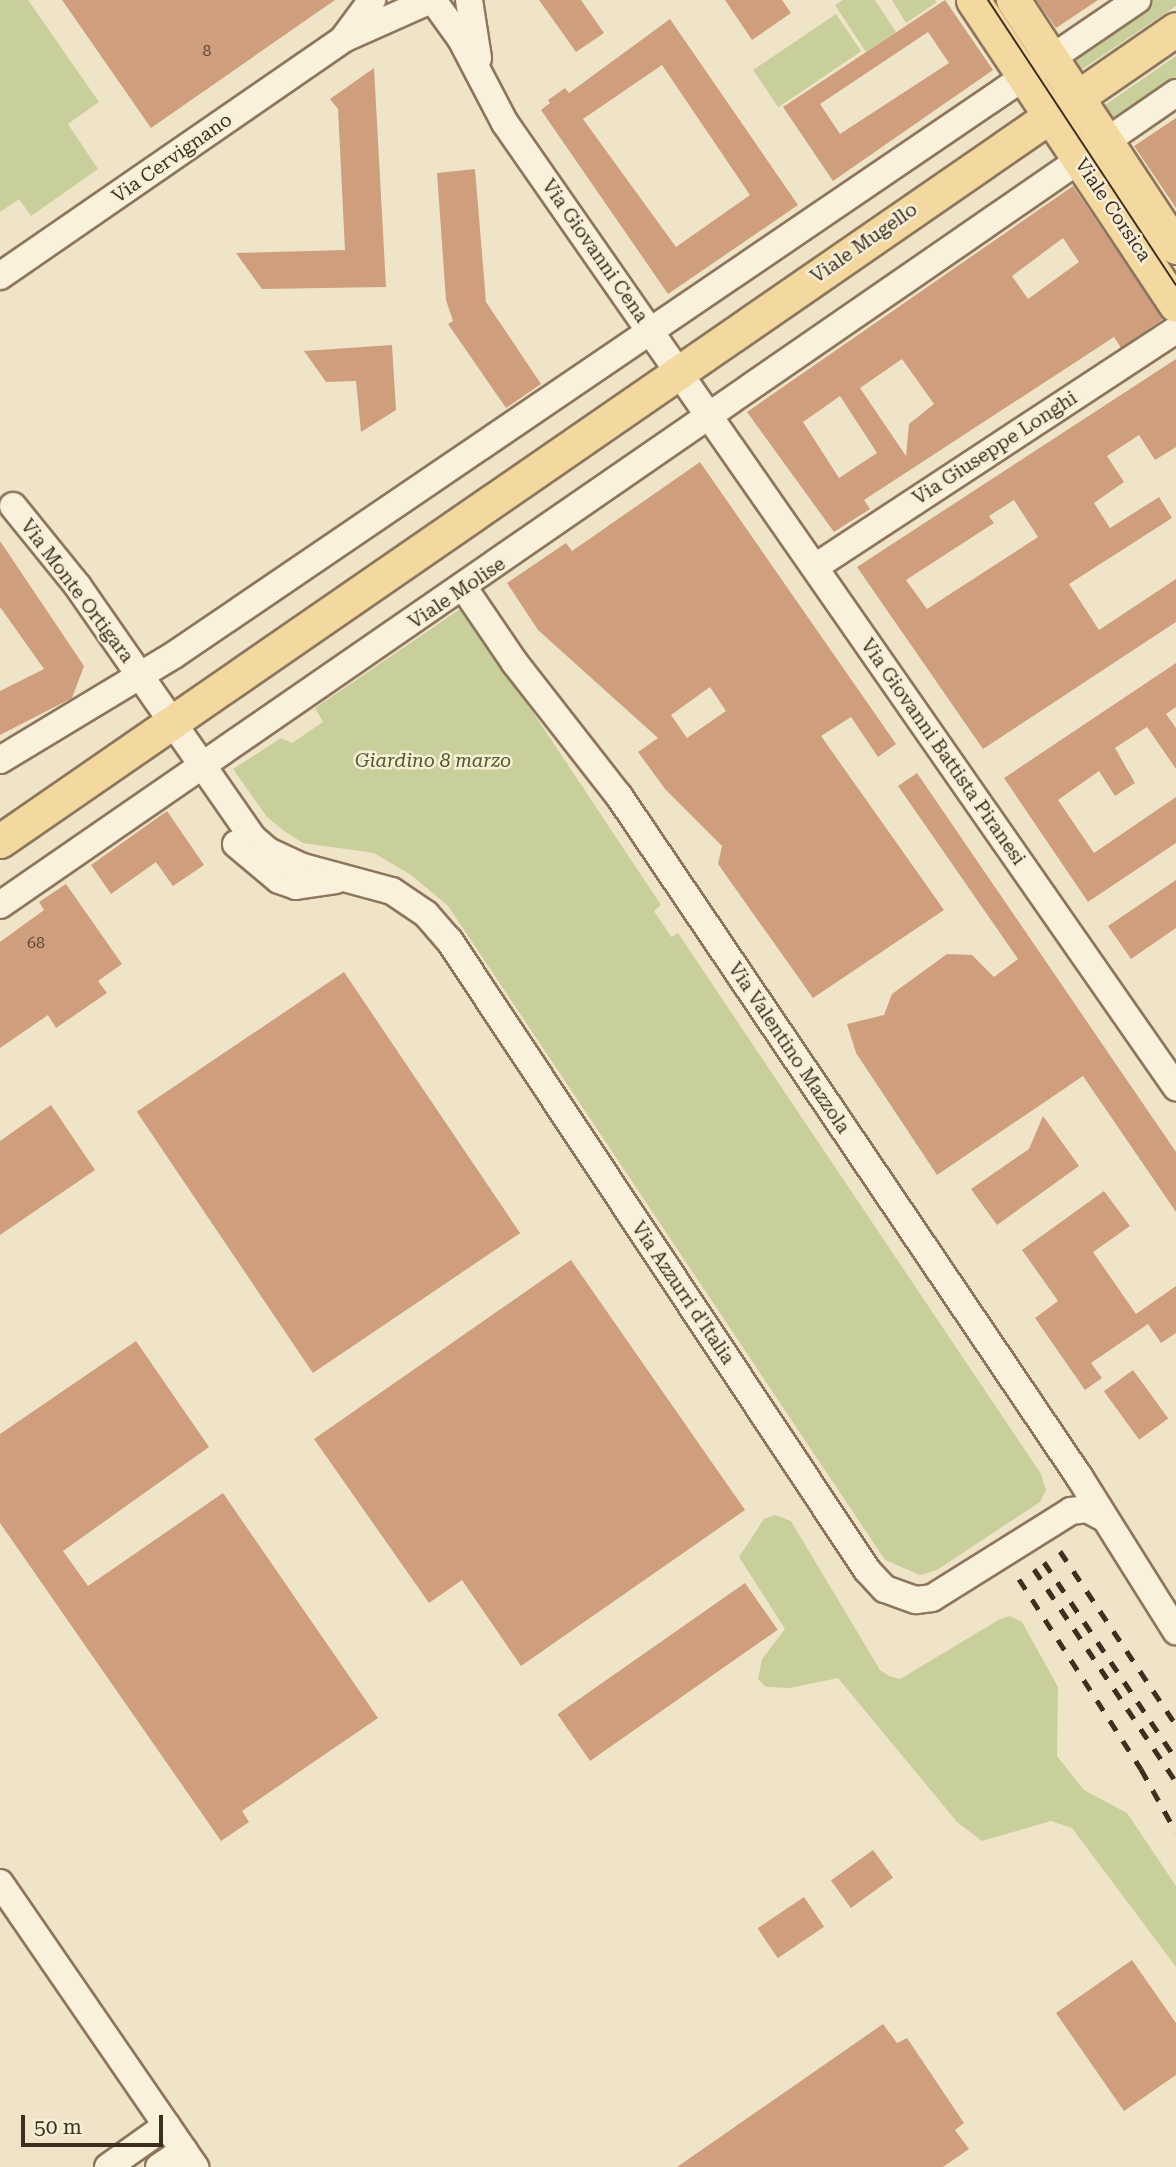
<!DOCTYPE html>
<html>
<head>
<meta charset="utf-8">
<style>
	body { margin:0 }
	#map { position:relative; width:1176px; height:2167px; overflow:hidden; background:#f0e4c8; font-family:"Roboto Serif",serif }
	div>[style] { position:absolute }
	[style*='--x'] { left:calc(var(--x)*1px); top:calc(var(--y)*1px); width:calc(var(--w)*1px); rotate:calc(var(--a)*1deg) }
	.green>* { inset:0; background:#c9cf9b; transform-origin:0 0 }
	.building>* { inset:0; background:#cf9f7d; transform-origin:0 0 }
	.roads { filter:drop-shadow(2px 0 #8d765c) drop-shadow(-2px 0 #8d765c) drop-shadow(0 2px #8d765c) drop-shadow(0 -2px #8d765c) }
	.minor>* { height:26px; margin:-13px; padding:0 13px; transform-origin:13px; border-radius:13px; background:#faf1dc }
	.major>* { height:33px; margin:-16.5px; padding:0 16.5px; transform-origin:16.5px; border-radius:16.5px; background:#f3d9a0 }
	.tram>* { height:2px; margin:-1px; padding:0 1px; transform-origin:1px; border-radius:1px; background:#3d2e20 }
	.rail>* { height:5px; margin-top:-2.5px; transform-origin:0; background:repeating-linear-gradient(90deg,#3d2e20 0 12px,transparent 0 24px) }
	span { translate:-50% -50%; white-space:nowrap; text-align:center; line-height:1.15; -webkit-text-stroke:5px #f7eed8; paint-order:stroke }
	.number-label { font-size:16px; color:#624a37 }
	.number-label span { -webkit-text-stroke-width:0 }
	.street-label { font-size:19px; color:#3d2e20 }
	.park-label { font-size:19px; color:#4d5a26; font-style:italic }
	.scale { position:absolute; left:21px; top:2115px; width:142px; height:32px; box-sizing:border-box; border:4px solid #3d2e20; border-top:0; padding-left:9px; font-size:21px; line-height:24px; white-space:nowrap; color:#3d2e20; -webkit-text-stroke:5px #f7eed8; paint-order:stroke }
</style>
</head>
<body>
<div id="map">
	<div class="green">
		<div style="clip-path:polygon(0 0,28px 0,99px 102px,68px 124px,98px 169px,31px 216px,19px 199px,0 212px)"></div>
		<div style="clip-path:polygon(843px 0,875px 0,896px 32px,866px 52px,835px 5px)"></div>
		<div style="clip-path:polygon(892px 0,935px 0,937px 2px,906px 23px)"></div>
		<div style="clip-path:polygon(1151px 0,1176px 0,1176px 6px,1081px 70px,1070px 55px)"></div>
		<div style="left:836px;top:14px;width:45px;height:100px;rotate:56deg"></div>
		<div style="clip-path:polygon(1176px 56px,1176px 78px,1112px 123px,1102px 107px)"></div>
		<div style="clip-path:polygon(463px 607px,661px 905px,654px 911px,668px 932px,671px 937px,678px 933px,1041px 1474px,1046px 1490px,1040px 1502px,937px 1570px,920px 1575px,885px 1560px,448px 906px,411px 875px,374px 853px,303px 843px,284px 831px,267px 817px,233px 769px,281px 738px,292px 743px,323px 722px,315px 708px)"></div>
		<div style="clip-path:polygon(775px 1515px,791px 1521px,880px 1670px,889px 1676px,900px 1679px,1000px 1619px,1010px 1616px,1022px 1622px,1058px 1687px,1057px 1756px,1084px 1790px,1127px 1813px,1176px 1886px,1176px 1967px,1072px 1828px,1051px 1821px,982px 1841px,957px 1822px,838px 1678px,790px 1688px,766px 1687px,758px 1679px,762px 1659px,785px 1629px,739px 1557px,764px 1519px)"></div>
	</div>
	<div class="building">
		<div style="clip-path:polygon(62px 0,335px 0,151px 128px)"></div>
		<div style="clip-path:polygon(539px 0,581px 0,604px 33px,576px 52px)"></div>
		<div style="clip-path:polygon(725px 0,782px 0,791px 13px,752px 40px)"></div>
		<div style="clip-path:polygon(evenodd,945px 0,993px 70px,833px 181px,783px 107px,945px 0,928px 32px,949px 63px,840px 134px,820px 104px,928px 32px)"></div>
		<div style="clip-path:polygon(1036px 0,1098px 0,1056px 28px)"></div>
		<div style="clip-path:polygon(evenodd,670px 19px,798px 205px,668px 294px,541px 110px,550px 103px,548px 100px,565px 88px,569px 93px,670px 19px,662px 65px,750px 195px,676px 247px,583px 119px,662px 65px)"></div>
		<div style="clip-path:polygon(374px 68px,386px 287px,262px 289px,236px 253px,345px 250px,338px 109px,330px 99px)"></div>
		<div style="clip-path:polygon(1176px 118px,1176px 208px,1134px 146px)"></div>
		<div style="clip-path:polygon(475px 169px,486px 302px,541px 384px,506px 408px,448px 324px,453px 321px,446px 300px,437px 173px)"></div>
		<div style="clip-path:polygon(evenodd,1073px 186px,1163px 319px,1121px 348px,1114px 337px,864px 500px,870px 509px,834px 532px,747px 412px,1073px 186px,1063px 238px,1079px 262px,1028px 299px,1012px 276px,1063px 238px,1073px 186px,902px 359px,934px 404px,909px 424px,906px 456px,860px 388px,902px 359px,1073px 186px,840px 396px,877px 453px,839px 478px,803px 422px,840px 396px)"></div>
		<div style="clip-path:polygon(392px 345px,396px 410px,361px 432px,356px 381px,326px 382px,304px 351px)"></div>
		<div style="clip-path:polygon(evenodd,1176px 359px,1176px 447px,1155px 460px,1139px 435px,1107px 456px,1124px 482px,1094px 503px,1110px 528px,1159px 497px,1172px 518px,1069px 584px,1099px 630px,1176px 579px,1176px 622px,983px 749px,857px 567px,1176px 359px,1014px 500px,1038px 537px,927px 609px,906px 580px,994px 523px,989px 516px,1014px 500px)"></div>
		<div style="clip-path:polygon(evenodd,700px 462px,896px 744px,878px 757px,851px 717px,821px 736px,944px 910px,813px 998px,718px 864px,722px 846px,665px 789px,638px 752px,658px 738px,538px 630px,507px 583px,566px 543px,572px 551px,700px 462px,710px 687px,726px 711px,687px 738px,671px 715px,710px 687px)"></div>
		<div style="clip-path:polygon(0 541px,84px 666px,72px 698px,0 735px,0 691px,44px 669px,0 607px)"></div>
		<div style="clip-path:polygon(1176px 663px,1176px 707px,1166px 714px,1176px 728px,1176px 769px,1147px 727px,1115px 748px,1135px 783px,1115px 796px,1099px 771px,1058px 800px,1094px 853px,1176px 797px,1176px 843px,1088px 902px,1004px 778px)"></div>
		<div style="clip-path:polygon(917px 773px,1176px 1152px,1176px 1212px,1083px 1076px,937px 1175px,856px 1053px,847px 1024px,884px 1015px,892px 994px,947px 954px,972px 955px,994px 977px,1018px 959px,898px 786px)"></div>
		<div style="clip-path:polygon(167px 811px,204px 865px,173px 886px,156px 862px,111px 894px,91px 865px)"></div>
		<div style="clip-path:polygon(1176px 880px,1176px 928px,1131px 959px,1108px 926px)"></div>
		<div style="clip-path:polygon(66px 884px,122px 964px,98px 981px,107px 993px,56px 1028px,48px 1015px,0 1048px,0 942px,44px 910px,39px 902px)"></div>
		<div style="left:344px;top:972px;width:315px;height:250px;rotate:56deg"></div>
		<div style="clip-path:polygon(51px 1105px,95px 1170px,0 1235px,0 1141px)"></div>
		<div style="clip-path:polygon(1043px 1116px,1079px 1166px,997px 1225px,971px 1189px,1029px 1149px)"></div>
		<div style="clip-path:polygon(1104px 1191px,1130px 1226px,1093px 1252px,1136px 1314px,1176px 1286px,1176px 1333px,1161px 1343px,1148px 1324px,1091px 1363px,1102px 1378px,1085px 1390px,1035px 1318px,1058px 1301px,1022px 1250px)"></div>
		<div style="clip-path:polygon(571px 1260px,745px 1510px,521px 1666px,462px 1580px,429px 1603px,314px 1439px)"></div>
		<div style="clip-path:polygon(136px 1341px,209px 1447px,63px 1551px,88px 1586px,223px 1493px,378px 1718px,242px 1811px,249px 1822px,221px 1841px,0 1523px,0 1434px)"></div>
		<div style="left:1133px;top:1370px;width:60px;height:36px;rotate:54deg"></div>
		<div style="left:745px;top:1583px;width:57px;height:229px;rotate:55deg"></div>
		<div style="left:873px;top:1850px;width:34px;height:52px;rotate:54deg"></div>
		<div style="left:804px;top:1897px;width:36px;height:56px;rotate:56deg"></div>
		<div style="clip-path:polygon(1132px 1960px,1176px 2023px,1176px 2075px,1124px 2111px,1056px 2013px)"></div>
		<div style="clip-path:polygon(883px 2024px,897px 2043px,907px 2038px,964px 2123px,955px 2130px,969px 2149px,943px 2167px,677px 2167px)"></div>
	</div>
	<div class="roads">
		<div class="minor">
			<div style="--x:469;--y:0;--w:59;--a:81.2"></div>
			<div style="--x:435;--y:3;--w:44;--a:54.2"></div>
			<div style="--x:461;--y:39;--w:95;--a:62.4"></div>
			<div style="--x:505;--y:123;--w:1175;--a:55.16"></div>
			<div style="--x:346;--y:35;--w:44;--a:-53.4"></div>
			<div style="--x:0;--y:276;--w:417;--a:-34.6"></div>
			<div style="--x:343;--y:39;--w:89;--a:-24"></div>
			<div style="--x:13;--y:506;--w:102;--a:51"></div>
			<div style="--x:77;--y:585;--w:308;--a:55.2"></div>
			<div style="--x:253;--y:838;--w:20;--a:41"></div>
			<div style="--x:268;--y:851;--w:38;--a:25"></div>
			<div style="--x:303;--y:867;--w:92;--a:15.1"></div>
			<div style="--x:392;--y:891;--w:41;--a:34.1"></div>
			<div style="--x:426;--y:914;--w:35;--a:49"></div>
			<div style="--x:449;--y:940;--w:756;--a:56.44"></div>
			<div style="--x:867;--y:1570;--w:26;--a:47"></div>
			<div style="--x:885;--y:1589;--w:33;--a:20"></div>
			<div style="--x:916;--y:1600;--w:16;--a:-7"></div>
			<div style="--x:932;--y:1598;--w:164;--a:-32"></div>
			<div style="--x:1071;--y:1511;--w:16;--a:-7"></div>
			<div style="--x:1087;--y:1509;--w:17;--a:28"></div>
			<div style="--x:815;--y:567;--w:432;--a:-33.3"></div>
			<div style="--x:464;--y:588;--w:91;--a:55.8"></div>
			<div style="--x:515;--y:663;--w:169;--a:52"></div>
			<div style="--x:619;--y:796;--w:823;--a:55.94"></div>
			<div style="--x:1080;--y:1478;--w:181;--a:57.9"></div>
			<div style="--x:0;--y:760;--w:203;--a:-31.1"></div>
			<div style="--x:174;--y:655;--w:1165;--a:-34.22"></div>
			<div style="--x:236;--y:844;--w:56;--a:39.9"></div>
			<div style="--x:279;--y:880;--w:18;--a:19"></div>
			<div style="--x:296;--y:886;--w:40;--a:-8.5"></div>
			<div style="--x:0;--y:905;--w:1429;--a:-34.62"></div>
			<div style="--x:0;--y:1883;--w:345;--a:55.5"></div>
			<div style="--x:108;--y:2167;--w:72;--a:-35.4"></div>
			<div style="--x:159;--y:2167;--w:30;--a:-34"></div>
		</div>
		<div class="major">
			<div style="--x:973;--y:0;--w:366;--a:56.4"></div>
			<div style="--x:1013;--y:0;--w:296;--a:56.6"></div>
			<div style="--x:0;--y:841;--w:1429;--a:-34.62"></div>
		</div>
	</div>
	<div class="tram">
		<div style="--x:988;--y:0;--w:341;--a:56.6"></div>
	</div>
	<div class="rail">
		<div style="--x:1060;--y:1551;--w:209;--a:56.3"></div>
		<div style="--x:1044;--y:1562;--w:237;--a:56.2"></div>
		<div style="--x:1034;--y:1569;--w:256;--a:56.3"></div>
		<div style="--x:1019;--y:1579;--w:226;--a:57.3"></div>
		<div style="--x:1141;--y:1769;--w:72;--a:60.9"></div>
	</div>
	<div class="number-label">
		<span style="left:207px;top:51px">8</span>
		<span style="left:36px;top:943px">68</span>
	</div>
	<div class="street-label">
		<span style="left:172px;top:158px;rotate:-35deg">Via Cervignano</span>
		<span style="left:1113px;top:210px;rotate:56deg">Viale Corsica</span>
		<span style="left:864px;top:243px;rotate:-35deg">Viale Mugello</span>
		<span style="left:595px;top:251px;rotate:55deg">Via Giovanni Cena</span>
		<span style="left:995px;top:448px;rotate:-33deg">Via Giuseppe Longhi</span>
		<span style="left:77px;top:591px;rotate:53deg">Via Monte Ortigara</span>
		<span style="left:457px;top:593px;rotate:-34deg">Viale Molise</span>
		<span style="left:943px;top:752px;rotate:55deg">Via Giovanni Battista Piranesi</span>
		<span style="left:789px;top:1048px;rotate:56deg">Via Valentino Mazzola</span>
		<span style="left:683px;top:1293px;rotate:56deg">Via Azzurri d'Italia</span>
	</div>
	<div class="park-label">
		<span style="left:433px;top:761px">Giardino 8 marzo</span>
	</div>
	<div class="scale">50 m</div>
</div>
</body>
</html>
